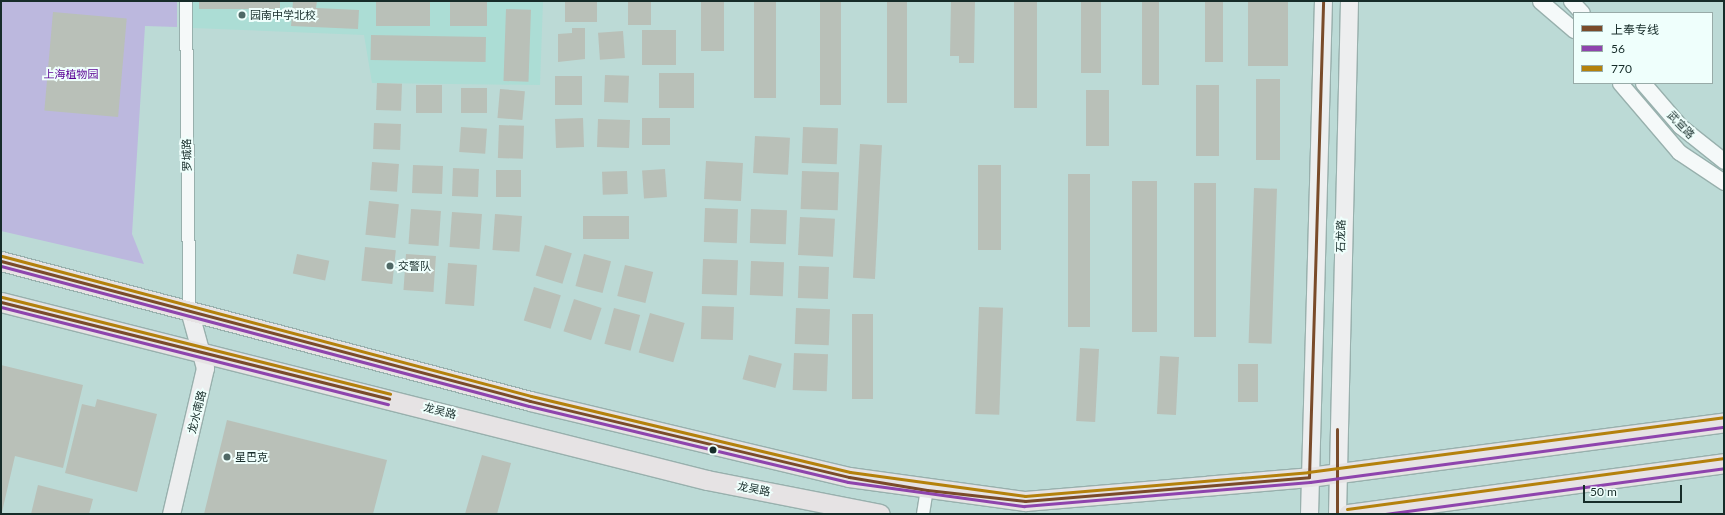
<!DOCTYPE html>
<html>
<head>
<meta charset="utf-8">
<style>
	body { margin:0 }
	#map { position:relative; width:1725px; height:515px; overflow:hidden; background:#bcdad6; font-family:Lato,"Noto Sans SC",sans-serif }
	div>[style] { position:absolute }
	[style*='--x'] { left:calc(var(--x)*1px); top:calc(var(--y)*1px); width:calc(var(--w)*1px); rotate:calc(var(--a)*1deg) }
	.built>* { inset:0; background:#acddd5 }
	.green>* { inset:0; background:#bcb8de }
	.building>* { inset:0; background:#b9c0b8; transform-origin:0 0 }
	.roads { filter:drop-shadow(1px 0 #98b0ad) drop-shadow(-1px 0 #98b0ad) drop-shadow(0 1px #98b0ad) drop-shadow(0 -1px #98b0ad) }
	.minor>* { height:12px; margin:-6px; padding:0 6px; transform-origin:6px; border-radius:6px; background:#f5f9f9 }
	.tertiary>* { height:15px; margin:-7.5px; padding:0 7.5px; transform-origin:7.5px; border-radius:7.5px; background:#f5f9f9 }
	.secondary>* { height:17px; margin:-8.5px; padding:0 8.5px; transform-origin:8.5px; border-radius:8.5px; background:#edeeef }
	.primary>* { height:19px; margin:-9.5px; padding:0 9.5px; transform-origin:9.5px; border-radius:9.5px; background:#e6e3e4 }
	.bus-1>* { height:3px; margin:-1.5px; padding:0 1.5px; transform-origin:1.5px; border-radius:1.5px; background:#7a4b2a }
	.bus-2>* { height:3px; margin:-1.5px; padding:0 1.5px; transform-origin:1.5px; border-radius:1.5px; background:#8e44ad }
	.bus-3>* { height:3px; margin:-1.5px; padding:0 1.5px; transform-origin:1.5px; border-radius:1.5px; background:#b4810c }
	.dots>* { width:11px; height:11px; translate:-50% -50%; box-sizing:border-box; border:2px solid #effffc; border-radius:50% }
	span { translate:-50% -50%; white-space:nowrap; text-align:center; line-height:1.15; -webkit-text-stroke:4px #effffc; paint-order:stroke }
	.poi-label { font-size:11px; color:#162c29 }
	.left { translate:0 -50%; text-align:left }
	.park-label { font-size:11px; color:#5a0095 }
	.street-label { font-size:11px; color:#162c29 }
	.frame { position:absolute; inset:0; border:2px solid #162c29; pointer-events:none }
	.legend { position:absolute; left:1573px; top:12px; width:140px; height:72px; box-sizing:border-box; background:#effffc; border:1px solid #98aba8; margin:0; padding:5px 7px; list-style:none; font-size:12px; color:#162c29 }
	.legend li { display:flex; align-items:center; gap:8px; height:20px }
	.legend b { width:20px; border:1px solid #98aba8 }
	.scale { position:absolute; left:1583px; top:485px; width:99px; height:18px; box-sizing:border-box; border:2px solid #162c29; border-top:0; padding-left:5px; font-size:12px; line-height:14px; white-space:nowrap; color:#162c29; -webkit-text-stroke:3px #effffc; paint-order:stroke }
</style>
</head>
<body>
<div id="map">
	<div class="built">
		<div style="clip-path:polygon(193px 1px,543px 1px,540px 85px,372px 83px,364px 35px,193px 28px)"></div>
	</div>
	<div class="green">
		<div style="clip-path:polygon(1px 1px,177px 1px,177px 27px,145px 26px,132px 234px,144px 264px,1px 231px)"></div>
	</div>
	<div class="building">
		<div style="left:199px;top:1px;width:81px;height:8px"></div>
		<div style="clip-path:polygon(293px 1px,317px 1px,316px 8px,359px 10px,358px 29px,291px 26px)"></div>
		<div style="left:376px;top:1px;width:54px;height:25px"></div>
		<div style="left:450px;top:1px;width:37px;height:25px"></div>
		<div style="left:565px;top:1px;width:32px;height:21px"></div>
		<div style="left:628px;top:1px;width:23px;height:24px"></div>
		<div style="left:701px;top:1px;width:23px;height:50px"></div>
		<div style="left:754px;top:1px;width:22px;height:97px"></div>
		<div style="left:820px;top:1px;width:21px;height:104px"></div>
		<div style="left:887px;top:1px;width:20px;height:102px"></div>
		<div style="clip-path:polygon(951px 1px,975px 1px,974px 63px,959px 63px,959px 56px,950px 56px)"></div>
		<div style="left:1014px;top:1px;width:23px;height:107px"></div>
		<div style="left:1081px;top:1px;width:20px;height:72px"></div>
		<div style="left:1142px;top:1px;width:17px;height:84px"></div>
		<div style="left:1205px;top:1px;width:18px;height:61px"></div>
		<div style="left:1248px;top:1px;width:40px;height:65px"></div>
		<div style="left:506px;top:9px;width:25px;height:72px;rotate:2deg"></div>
		<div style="left:53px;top:12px;width:74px;height:99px;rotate:5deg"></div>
		<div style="clip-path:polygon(572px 28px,585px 28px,585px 59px,558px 62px,558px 34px,572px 33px)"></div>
		<div style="left:642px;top:30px;width:34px;height:35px"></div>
		<div style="left:623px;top:31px;width:27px;height:25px;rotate:86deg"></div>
		<div style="left:371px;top:35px;width:115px;height:25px;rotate:1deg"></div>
		<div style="left:659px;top:73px;width:35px;height:35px"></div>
		<div style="left:605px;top:75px;width:24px;height:27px;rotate:2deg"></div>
		<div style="left:582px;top:76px;width:29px;height:27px;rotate:90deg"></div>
		<div style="left:1256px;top:79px;width:24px;height:81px"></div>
		<div style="left:377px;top:83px;width:25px;height:27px;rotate:2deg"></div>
		<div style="left:416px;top:85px;width:26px;height:28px"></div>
		<div style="left:1196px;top:85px;width:23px;height:71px"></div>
		<div style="left:461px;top:88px;width:26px;height:25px"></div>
		<div style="left:500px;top:89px;width:25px;height:29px;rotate:5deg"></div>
		<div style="left:1086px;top:90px;width:23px;height:56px"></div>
		<div style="left:583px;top:118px;width:29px;height:28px;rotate:88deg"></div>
		<div style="left:642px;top:118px;width:28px;height:27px"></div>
		<div style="left:598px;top:119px;width:32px;height:28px;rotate:2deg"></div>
		<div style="left:374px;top:123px;width:27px;height:26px;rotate:2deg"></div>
		<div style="left:499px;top:125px;width:25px;height:33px;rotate:2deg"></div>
		<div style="left:461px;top:127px;width:26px;height:25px;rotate:4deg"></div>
		<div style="left:803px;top:127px;width:35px;height:36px;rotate:2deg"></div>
		<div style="left:755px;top:136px;width:35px;height:37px;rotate:3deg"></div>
		<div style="left:860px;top:144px;width:22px;height:134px;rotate:3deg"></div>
		<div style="left:706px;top:161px;width:37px;height:38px;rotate:3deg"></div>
		<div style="left:372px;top:162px;width:27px;height:28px;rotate:4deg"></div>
		<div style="left:413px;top:165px;width:30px;height:28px;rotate:2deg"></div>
		<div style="left:978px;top:165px;width:23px;height:85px"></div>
		<div style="left:453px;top:168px;width:26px;height:28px;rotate:2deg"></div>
		<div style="left:665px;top:169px;width:28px;height:23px;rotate:86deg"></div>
		<div style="left:496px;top:170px;width:25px;height:27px"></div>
		<div style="left:627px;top:171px;width:23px;height:25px;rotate:88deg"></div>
		<div style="left:802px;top:171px;width:37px;height:38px;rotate:2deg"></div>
		<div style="left:1068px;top:174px;width:22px;height:153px"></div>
		<div style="left:1132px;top:181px;width:25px;height:151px"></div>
		<div style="left:1194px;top:183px;width:22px;height:154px"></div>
		<div style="left:1254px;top:188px;width:23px;height:155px;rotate:2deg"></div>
		<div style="left:369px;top:201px;width:30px;height:34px;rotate:6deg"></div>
		<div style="left:705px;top:208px;width:33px;height:34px;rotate:2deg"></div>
		<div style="left:411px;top:209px;width:30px;height:35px;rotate:4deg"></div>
		<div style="left:751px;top:209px;width:36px;height:34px;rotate:2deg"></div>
		<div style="left:452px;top:212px;width:30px;height:35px;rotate:4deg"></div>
		<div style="left:495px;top:214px;width:27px;height:36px;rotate:4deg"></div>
		<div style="left:583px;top:216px;width:46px;height:23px"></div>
		<div style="left:800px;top:217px;width:35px;height:38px;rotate:3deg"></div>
		<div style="left:545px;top:245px;width:28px;height:32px;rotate:17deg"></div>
		<div style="left:365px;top:247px;width:31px;height:34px;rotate:6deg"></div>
		<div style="left:297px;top:254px;width:33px;height:20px;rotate:12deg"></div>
		<div style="left:406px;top:254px;width:30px;height:36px;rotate:4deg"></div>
		<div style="left:584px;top:254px;width:28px;height:33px;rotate:15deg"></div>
		<div style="left:703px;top:259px;width:35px;height:35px;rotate:2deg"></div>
		<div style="left:751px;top:261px;width:33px;height:34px;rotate:2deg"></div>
		<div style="left:448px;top:263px;width:29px;height:41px;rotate:4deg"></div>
		<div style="left:625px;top:265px;width:29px;height:32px;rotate:14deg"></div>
		<div style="left:799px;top:266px;width:30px;height:32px;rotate:2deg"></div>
		<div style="left:534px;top:287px;width:28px;height:35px;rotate:17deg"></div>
		<div style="left:574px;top:299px;width:29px;height:34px;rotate:18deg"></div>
		<div style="left:702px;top:306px;width:32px;height:33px;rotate:2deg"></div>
		<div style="left:979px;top:307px;width:24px;height:107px;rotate:2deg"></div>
		<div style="left:614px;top:308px;width:27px;height:37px;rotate:15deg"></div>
		<div style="left:796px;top:308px;width:34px;height:36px;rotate:2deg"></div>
		<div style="left:650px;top:313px;width:36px;height:41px;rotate:16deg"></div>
		<div style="left:852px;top:314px;width:21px;height:85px"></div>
		<div style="left:1080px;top:348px;width:19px;height:73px;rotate:3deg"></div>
		<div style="left:794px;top:353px;width:34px;height:37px;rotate:2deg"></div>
		<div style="left:749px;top:355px;width:34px;height:25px;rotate:15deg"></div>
		<div style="left:1160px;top:356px;width:19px;height:58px;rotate:3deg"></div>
		<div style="left:1238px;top:364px;width:20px;height:38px"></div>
		<div style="clip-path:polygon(1px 365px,83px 385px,63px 468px,15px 456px,2px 512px)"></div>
		<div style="clip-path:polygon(97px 399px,157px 414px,137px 492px,65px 473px,82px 404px,95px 407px)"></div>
		<div style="clip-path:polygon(227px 420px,387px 460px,373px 514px,204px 514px)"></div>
		<div style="clip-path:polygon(482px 455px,511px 463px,497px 514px,465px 514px)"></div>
		<div style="clip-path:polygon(38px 485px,93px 499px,89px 514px,31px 514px)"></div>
	</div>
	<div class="roads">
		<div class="minor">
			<div style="--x:186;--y:1;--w:309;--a:89.4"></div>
			<div style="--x:923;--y:514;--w:24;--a:-81"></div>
		</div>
		<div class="tertiary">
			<div style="--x:1540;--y:1;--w:45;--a:40.5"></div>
			<div style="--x:1571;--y:1;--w:16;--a:47"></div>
			<div style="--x:1620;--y:83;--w:91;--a:49.5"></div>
			<div style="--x:1679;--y:152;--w:54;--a:33.7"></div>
			<div style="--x:1643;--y:83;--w:57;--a:49.3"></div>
			<div style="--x:1680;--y:126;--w:56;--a:38.5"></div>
		</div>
		<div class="secondary">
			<div style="--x:171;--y:514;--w:150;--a:-76.9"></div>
			<div style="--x:205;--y:368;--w:60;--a:-105.4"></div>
			<div style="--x:1309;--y:514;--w:513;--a:-88.44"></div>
			<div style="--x:1337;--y:514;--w:513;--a:-88.66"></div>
		</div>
		<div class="primary">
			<div style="--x:1;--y:261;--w:547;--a:14.82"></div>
			<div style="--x:530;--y:401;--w:328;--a:13.4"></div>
			<div style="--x:849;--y:477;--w:178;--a:7.8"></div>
			<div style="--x:1025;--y:501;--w:285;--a:-4.8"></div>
			<div style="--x:1309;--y:477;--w:419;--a:-7.5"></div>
			<div style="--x:1;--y:302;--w:728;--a:14.15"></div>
			<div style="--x:707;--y:480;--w:176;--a:11.1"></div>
			<div style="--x:1348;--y:514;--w:379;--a:-7.7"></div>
		</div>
	</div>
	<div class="bus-1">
		<div style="--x:1;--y:261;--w:547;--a:14.82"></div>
		<div style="--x:530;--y:401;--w:328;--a:13.4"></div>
		<div style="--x:849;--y:477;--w:79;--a:9.5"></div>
		<div style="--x:927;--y:490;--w:99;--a:6.4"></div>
		<div style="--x:1025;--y:501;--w:285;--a:-4.8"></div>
		<div style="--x:1309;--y:477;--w:476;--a:-88.3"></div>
		<div style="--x:1;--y:302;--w:400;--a:14"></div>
		<div style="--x:1337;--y:429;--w:85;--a:90"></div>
	</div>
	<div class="bus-2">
		<div style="--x:1;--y:266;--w:546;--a:14.85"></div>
		<div style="--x:529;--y:406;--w:328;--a:13.4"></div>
		<div style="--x:848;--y:482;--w:178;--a:7.8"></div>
		<div style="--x:1024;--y:506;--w:287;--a:-4.8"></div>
		<div style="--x:1310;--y:482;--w:418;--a:-7.6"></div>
		<div style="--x:1;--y:307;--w:399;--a:14.1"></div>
		<div style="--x:1385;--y:514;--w:342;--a:-7.7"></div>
	</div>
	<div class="bus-3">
		<div style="--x:2;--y:256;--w:547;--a:14.82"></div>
		<div style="--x:531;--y:396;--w:328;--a:13.4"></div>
		<div style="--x:850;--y:472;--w:177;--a:7.8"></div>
		<div style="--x:1025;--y:496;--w:284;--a:-4.8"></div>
		<div style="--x:1308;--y:472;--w:419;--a:-7.5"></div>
		<div style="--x:2;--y:297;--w:400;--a:14"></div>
		<div style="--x:1347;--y:509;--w:379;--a:-7.7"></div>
	</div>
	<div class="dots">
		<div style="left:242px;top:15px;background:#506966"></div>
		<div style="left:390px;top:266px;background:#506966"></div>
		<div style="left:713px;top:450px;background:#162c29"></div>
		<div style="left:227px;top:457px;background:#506966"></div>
	</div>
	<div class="poi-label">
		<span class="left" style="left:250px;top:15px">园南中学北校</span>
		<span class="left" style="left:398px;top:266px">交警队</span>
		<span class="left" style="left:235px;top:457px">星巴克</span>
	</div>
	<div class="park-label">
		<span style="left:71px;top:74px">上海植物园</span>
	</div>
	<div class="street-label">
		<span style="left:1681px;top:125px;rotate:46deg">武宣路</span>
		<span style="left:187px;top:155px;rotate:-91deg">罗城路</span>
		<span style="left:1341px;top:236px;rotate:-89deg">石龙路</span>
		<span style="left:440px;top:411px;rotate:14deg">龙吴路</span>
		<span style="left:197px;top:412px;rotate:-76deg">龙水南路</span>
		<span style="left:754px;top:489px;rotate:11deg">龙吴路</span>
	</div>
	<div class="frame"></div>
	<ul class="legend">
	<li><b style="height:5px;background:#7a4b2a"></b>上奉专线</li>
	<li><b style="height:5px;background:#8e44ad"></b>56</li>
	<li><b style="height:5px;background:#b4810c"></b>770</li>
	</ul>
	<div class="scale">50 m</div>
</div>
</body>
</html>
